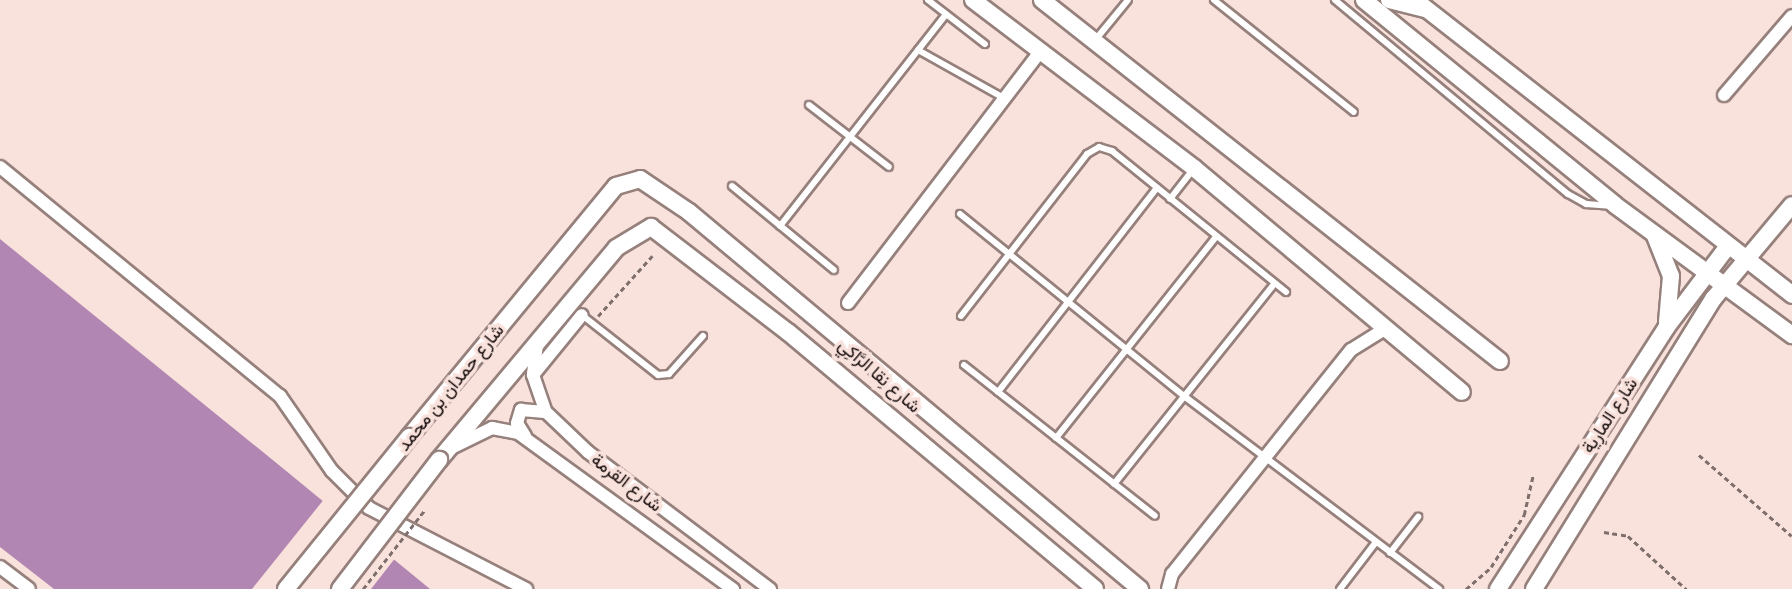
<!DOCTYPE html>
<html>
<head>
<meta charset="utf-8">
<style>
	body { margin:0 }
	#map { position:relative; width:1792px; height:589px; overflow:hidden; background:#f9e1dc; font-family:Ubuntu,Vazirmatn,sans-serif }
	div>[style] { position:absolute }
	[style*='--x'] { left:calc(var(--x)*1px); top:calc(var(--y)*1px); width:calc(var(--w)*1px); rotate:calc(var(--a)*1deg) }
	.water>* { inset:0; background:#b286b2 }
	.pier>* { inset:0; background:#f9e1dc }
	.path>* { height:2.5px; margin-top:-1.25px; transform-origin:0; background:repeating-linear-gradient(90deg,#7f6f6c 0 5px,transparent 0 8.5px) }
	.roads { filter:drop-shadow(2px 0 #96807c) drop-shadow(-2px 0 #96807c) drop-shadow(0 2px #96807c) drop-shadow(0 -2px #96807c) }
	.service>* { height:6px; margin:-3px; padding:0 3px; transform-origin:3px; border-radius:3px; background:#fff }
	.minor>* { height:12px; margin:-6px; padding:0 6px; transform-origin:6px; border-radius:6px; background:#fff }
	.tertiary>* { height:16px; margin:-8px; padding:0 8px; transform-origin:8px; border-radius:8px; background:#fff }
	.path-bridge>* { height:2.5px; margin-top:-1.25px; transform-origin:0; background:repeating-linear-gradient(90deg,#7f6f6c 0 5px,transparent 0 8.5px) }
	.bridges { filter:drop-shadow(2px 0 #96807c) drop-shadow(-2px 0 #96807c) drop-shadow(0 2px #96807c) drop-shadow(0 -2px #96807c) }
	.tertiary-bridge>* { height:16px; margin:-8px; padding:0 8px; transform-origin:8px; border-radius:8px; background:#fff }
	span { translate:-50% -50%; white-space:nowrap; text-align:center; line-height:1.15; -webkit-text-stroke:7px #f9e1dc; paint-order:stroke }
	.street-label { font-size:18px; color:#110908 }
</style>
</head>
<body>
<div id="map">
	<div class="water">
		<div style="clip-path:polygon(0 239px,285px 470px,430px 589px,54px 589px,0 547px)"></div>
	</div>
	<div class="pier">
		<div style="clip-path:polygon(325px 498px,396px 557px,371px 589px,252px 589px)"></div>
	</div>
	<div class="path">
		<div style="--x:598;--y:316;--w:81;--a:-48"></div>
		<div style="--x:1699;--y:455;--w:123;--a:41.1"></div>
		<div style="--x:1604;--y:532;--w:24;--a:9"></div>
		<div style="--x:1628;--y:536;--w:79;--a:42.4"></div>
		<div style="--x:1466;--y:589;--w:33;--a:-41"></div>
		<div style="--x:1491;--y:567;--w:62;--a:-57.6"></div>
		<div style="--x:1524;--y:515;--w:41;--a:-77.3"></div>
	</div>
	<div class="roads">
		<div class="service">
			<div style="--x:928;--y:0;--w:72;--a:37.7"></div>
			<div style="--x:1214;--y:0;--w:179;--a:38.7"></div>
			<div style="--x:1335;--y:0;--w:303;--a:39.8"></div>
			<div style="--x:1568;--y:194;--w:21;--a:29"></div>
			<div style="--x:1586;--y:204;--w:27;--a:4"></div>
			<div style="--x:1096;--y:39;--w:50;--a:-50.6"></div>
			<div style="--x:918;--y:50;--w:98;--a:29.2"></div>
			<div style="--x:809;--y:105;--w:101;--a:37.8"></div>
			<div style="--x:732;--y:186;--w:132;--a:39.5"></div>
			<div style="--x:1170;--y:199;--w:37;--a:-52"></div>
			<div style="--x:960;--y:214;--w:289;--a:39.1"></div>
			<div style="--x:1184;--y:396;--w:320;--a:37.1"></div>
			<div style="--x:780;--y:226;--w:269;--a:-51.9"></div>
			<div style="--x:582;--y:315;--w:97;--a:38.3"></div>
			<div style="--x:658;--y:375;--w:11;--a:-5"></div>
			<div style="--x:669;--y:374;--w:51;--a:-48.2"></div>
			<div style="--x:961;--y:316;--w:205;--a:-52.1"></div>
			<div style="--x:1087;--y:154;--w:14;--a:-30"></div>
			<div style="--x:1099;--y:147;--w:14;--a:17"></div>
			<div style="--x:1112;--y:151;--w:224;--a:39"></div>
			<div style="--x:964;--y:365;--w:243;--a:38.3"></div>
			<div style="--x:998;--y:392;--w:259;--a:-52.1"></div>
			<div style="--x:1056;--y:438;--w:257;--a:-51.5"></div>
			<div style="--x:1114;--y:484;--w:256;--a:-51.3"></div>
			<div style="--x:1390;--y:553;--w:46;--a:-52.1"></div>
			<div style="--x:1340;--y:589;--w:59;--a:-52.5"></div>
		</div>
		<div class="minor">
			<div style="--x:1724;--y:95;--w:104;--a:-49.3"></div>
			<div style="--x:0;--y:167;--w:362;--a:39.3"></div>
			<div style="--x:280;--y:396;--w:91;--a:55.3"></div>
			<div style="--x:332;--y:471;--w:52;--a:45"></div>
			<div style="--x:369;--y:508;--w:177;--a:27.3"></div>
			<div style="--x:848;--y:303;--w:317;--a:-52.6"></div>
			<div style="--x:537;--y:345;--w:30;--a:98"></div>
			<div style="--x:533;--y:375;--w:39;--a:71"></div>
			<div style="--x:546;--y:412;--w:58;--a:43.6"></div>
			<div style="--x:588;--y:452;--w:228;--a:37"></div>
			<div style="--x:533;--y:375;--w:77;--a:-50.8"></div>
			<div style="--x:525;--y:436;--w:15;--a:-122"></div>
			<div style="--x:517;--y:423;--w:14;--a:-73"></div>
			<div style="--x:521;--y:410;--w:24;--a:5"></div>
			<div style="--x:451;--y:448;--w:46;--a:-26"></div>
			<div style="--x:492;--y:428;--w:26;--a:11"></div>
			<div style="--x:518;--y:433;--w:266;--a:36"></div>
			<div style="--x:0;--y:567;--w:36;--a:37"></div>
			<div style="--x:1168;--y:589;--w:16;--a:-75"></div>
			<div style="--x:1172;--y:574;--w:287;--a:-51.4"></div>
			<div style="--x:1351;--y:350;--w:39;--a:-32"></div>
		</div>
		<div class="tertiary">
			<div style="--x:973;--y:0;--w:278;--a:37.2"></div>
			<div style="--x:1194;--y:168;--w:349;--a:39.9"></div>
			<div style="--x:1042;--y:0;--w:583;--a:38.25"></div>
			<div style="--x:1364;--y:0;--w:324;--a:39.2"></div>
			<div style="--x:1615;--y:205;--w:220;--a:36.3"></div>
			<div style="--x:1389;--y:0;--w:38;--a:14"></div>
			<div style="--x:1415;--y:0;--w:479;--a:38"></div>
			<div style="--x:1655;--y:236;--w:43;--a:68.2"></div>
			<div style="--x:1671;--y:276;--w:46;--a:95"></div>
			<div style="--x:409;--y:437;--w:325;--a:-50.5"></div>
			<div style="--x:616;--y:186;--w:25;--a:-16"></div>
			<div style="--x:640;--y:179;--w:59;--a:34"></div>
			<div style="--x:689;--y:212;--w:588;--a:39.89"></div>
			<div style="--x:439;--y:460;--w:276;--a:-50.1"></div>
			<div style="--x:616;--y:248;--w:41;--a:-31"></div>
			<div style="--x:651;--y:227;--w:173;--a:37.5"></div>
			<div style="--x:788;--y:332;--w:400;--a:39.9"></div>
			<div style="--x:1498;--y:589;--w:310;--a:-57.2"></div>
			<div style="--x:1666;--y:328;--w:103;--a:-52.9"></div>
			<div style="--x:1534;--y:589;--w:342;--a:-58.3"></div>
			<div style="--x:1714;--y:298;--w:121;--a:-50"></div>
		</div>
	</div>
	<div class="path-bridge">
		<div style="--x:363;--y:589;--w:99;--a:-52"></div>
	</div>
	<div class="bridges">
		<div class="tertiary-bridge">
			<div style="--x:286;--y:589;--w:196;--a:-51"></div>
			<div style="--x:340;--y:589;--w:163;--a:-52.5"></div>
		</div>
	</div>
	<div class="street-label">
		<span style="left:880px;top:375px;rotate:41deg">شارع نِقا الرَّاكِي</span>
		<span style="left:450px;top:387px;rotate:-51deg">شارع حمدان بن محمد</span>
		<span style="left:1609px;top:415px;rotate:-57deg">شارع المارِية</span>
		<span style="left:627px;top:482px;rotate:37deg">شارع القرمة</span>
	</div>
</div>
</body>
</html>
